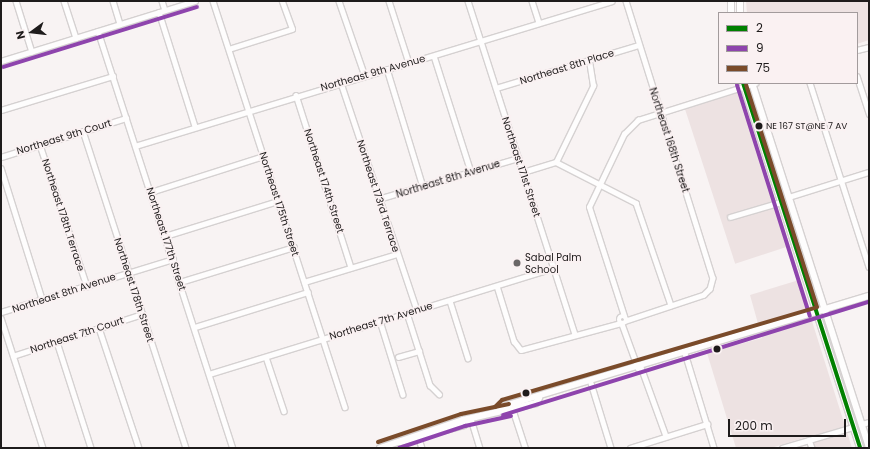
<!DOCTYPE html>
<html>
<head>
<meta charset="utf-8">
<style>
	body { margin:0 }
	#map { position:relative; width:870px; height:449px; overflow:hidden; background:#f8f3f3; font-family:Poppins,sans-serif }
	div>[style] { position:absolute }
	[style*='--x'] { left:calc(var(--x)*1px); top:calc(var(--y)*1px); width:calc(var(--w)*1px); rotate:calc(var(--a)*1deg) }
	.built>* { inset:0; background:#ede2e2; transform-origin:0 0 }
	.roads { filter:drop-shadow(1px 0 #d5d1d1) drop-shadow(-1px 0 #d5d1d1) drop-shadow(0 1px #d5d1d1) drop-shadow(0 -1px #d5d1d1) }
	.minor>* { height:4.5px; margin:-2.25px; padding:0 2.25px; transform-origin:2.25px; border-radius:2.25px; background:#fefdfd }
	.minor>.ring { margin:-2.25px; padding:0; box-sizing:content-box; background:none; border:4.5px solid #fefdfd; border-radius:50% }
	.major>* { height:6px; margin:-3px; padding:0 3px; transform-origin:3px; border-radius:3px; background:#fefdfd }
	.bus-1>* { height:4px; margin:-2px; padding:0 2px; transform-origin:2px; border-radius:2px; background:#008000 }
	.bus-2>* { height:4px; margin:-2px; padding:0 2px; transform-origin:2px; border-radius:2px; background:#8e44ad }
	.bus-3>* { height:4px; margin:-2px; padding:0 2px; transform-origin:2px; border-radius:2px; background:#7a4b2a }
	.dots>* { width:11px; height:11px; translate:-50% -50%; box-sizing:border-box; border:2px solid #faf1f2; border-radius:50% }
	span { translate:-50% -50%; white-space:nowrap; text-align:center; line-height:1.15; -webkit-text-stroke:3.5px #faf1f2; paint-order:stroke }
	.bus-label { font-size:9px; color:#1e1b1b }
	.left { translate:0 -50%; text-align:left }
	.street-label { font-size:10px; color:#1e1b1b }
	.poi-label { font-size:10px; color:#1e1b1b }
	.frame { position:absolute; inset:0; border:2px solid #1e1b1b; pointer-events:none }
	.legend { position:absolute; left:718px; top:12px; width:140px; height:72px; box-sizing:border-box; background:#faf1f2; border:1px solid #a29b9c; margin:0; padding:5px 7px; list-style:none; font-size:12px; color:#1e1b1b }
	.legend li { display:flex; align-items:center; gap:8px; height:20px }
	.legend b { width:20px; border:1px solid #a29b9c }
	.north { position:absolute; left:12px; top:12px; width:40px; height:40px; -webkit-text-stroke:3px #faf1f2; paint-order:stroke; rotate:255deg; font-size:11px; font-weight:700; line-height:16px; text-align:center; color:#1e1b1b }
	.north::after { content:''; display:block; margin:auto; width:14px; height:18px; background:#1e1b1b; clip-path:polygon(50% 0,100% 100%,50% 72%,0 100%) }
	.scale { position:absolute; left:728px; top:419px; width:118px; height:18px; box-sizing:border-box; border:2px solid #1e1b1b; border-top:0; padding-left:5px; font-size:12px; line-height:14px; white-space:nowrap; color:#1e1b1b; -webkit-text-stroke:3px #faf1f2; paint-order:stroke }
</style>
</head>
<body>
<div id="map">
	<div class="built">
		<div style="clip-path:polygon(746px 1px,869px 1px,869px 40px,857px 44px,857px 13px,747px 13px)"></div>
		<div style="left:739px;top:91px;width:163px;height:57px;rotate:72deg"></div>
		<div style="clip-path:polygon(799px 280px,852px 448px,814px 448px,810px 436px,771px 448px,736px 448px,707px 353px,762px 338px,750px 295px)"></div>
	</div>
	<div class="roads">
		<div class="minor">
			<div style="--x:16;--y:1;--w:53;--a:72.6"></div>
			<div style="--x:64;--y:1;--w:39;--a:72"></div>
			<div style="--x:113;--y:1;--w:24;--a:73"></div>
			<div style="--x:162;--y:1;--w:9;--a:72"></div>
			<div style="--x:213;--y:1;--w:427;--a:72"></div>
			<div style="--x:339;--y:1;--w:79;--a:70.9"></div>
			<div style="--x:389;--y:1;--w:65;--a:72.1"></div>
			<div style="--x:468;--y:1;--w:350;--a:72.2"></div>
			<div style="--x:532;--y:1;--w:23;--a:72"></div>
			<div style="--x:626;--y:1;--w:290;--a:72.6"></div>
			<div style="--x:713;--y:278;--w:11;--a:105"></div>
			<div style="--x:710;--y:289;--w:8;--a:135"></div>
			<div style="--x:704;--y:295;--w:82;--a:161.6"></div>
			<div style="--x:159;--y:12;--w:120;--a:72.5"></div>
			<div style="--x:98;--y:31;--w:438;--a:72.1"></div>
			<div style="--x:229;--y:49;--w:66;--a:-17.6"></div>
			<div style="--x:292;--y:29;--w:30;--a:-110"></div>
			<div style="--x:857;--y:50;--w:12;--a:-14"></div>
			<div style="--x:434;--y:56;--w:122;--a:72.3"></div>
			<div style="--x:1;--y:61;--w:203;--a:-17.2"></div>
			<div style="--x:387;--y:69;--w:123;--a:73"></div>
			<div style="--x:857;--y:76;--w:40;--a:72"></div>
			<div style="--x:341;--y:83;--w:239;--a:71.5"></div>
			<div style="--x:810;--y:83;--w:193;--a:72.2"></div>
			<div style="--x:496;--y:88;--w:148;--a:-16.8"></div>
			<div style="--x:296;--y:95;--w:181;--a:72.3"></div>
			<div style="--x:1;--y:110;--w:117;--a:-16.9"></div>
			<div style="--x:83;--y:131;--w:333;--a:72"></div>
			<div style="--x:40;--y:145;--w:149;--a:71.6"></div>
			<div style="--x:135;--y:146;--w:498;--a:-16.9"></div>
			<div style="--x:1;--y:157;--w:131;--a:-17.3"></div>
			<div style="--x:556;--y:162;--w:85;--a:-64"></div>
			<div style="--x:593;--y:86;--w:25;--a:-99"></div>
			<div style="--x:1;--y:168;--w:137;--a:72.6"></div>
			<div style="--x:523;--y:172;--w:34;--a:-17"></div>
			<div style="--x:556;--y:162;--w:90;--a:27.1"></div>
			<div style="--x:636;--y:203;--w:108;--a:71.1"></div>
			<div style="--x:151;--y:192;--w:118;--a:-17.8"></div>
			<div style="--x:789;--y:197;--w:84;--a:-17.4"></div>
			<div style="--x:378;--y:199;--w:146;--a:-16.3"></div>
			<div style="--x:730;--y:217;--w:53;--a:-16.4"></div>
			<div style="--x:165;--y:236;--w:118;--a:-17.2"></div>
			<div style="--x:180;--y:282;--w:119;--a:-17.1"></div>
			<div style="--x:304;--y:282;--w:97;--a:-16.8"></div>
			<div style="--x:497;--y:286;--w:58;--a:72.8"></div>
			<div style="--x:514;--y:341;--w:11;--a:52"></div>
			<div style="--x:521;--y:350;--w:104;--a:-15.1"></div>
			<div style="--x:450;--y:301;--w:60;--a:72.5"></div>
			<div style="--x:1;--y:312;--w:180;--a:-17.1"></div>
			<div style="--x:407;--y:313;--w:76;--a:72.3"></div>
			<div style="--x:430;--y:385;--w:13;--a:45"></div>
			<div style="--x:624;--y:316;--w:114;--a:-107.8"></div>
			<div style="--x:589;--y:207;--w:81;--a:-64.4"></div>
			<div style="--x:624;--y:134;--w:20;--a:-45"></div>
			<div style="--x:638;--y:120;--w:123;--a:-17.5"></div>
			<div class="ring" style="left:619px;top:316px;width:3.5px;height:3.5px"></div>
			<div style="--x:1;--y:318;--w:137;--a:72.1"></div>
			<div style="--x:380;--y:321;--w:77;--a:72.7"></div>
			<div style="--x:622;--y:324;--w:47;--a:70"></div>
			<div style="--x:195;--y:327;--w:118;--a:-17.2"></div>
			<div style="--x:99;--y:328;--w:126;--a:71.6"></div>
			<div style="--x:57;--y:342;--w:111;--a:72.2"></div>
			<div style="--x:685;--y:353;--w:99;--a:73"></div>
			<div style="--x:13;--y:356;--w:136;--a:-18"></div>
			<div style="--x:266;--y:357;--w:57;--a:71.6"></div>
			<div style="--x:398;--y:357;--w:22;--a:-16"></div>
			<div style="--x:641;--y:367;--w:73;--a:70.1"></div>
			<div style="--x:209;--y:374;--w:361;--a:-17.1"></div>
			<div style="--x:591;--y:383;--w:68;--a:72.9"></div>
			<div style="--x:513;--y:410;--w:40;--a:72"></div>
			<div style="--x:471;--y:419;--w:30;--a:73"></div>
			<div style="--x:862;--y:424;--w:7;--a:-16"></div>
			<div style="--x:419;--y:439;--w:9;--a:72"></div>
			<div style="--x:809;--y:440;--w:9;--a:69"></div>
			<div style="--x:630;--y:448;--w:81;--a:-17.3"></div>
			<div style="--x:782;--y:448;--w:74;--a:-16.5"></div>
		</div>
		<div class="major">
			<div style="--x:731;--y:1;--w:12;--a:90"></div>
			<div style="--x:740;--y:1;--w:12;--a:90"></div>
			<div style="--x:743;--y:83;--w:383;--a:72.2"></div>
			<div style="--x:752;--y:83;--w:382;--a:72.2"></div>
			<div style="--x:499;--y:411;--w:7;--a:-45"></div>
			<div style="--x:504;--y:406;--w:381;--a:-16.8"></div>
			<div style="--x:400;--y:442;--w:66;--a:-14.9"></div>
			<div style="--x:464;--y:425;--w:9;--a:-41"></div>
			<div style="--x:380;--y:448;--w:88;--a:-18.6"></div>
			<div style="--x:463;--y:420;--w:75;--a:-13.1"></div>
			<div style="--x:536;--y:403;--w:6;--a:-59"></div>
		</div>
	</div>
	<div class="bus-1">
		<div style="--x:743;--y:83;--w:383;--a:72.2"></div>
	</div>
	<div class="bus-2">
		<div style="--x:3;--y:67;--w:203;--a:-17.2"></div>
		<div style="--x:737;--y:85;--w:242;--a:72.5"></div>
		<div style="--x:503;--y:415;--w:383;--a:-17.2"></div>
		<div style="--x:399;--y:448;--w:70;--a:-18.4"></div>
		<div style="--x:465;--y:426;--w:47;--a:-12.3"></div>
	</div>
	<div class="bus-3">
		<div style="--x:495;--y:407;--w:10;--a:-45"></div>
		<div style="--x:502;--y:400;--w:328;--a:-16.4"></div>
		<div style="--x:817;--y:307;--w:233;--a:-107.7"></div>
		<div style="--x:378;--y:442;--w:88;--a:-18.6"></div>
		<div style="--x:461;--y:414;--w:49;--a:-11.8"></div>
	</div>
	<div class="dots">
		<div style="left:759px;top:126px;background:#1e1b1b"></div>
		<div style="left:517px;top:263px;background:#6a6767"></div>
		<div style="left:717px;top:349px;background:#1e1b1b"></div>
		<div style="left:526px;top:393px;background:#1e1b1b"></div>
	</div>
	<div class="bus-label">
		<span class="left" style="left:766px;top:126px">NE 167 ST@NE 7 AV</span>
	</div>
	<div class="street-label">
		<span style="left:567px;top:67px;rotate:-17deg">Northeast 8th Place</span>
		<span style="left:373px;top:73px;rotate:-16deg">Northeast 9th Avenue</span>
		<span style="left:64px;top:137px;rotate:-17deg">Northeast 9th Court</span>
		<span style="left:669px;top:140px;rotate:72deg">Northeast 168th Street</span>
		<span style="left:521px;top:167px;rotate:72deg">Northeast 171st Street</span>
		<span style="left:448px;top:179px;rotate:-17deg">Northeast 8th Avenue</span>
		<span style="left:324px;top:181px;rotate:72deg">Northeast 174th Street</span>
		<span style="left:378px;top:196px;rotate:72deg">Northeast 173rd Terrace</span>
		<span style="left:279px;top:204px;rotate:72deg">Northeast 175th Street</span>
		<span style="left:63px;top:215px;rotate:72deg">Northeast 178th Terrace</span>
		<span style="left:166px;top:239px;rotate:72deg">Northeast 177th Street</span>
		<span style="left:134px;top:290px;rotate:72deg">Northeast 178th Street</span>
		<span style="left:64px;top:293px;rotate:-18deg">Northeast 8th Avenue</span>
		<span style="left:381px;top:321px;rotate:-17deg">Northeast 7th Avenue</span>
		<span style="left:77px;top:335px;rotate:-18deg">Northeast 7th Court</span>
	</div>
	<div class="poi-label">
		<span class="left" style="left:525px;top:263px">Sabal Palm<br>School</span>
	</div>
	<div class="frame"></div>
	<ul class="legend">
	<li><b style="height:5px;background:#008000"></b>2</li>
	<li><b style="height:5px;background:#8e44ad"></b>9</li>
	<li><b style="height:5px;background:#7a4b2a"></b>75</li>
	</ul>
	<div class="north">N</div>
	<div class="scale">200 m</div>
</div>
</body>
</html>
